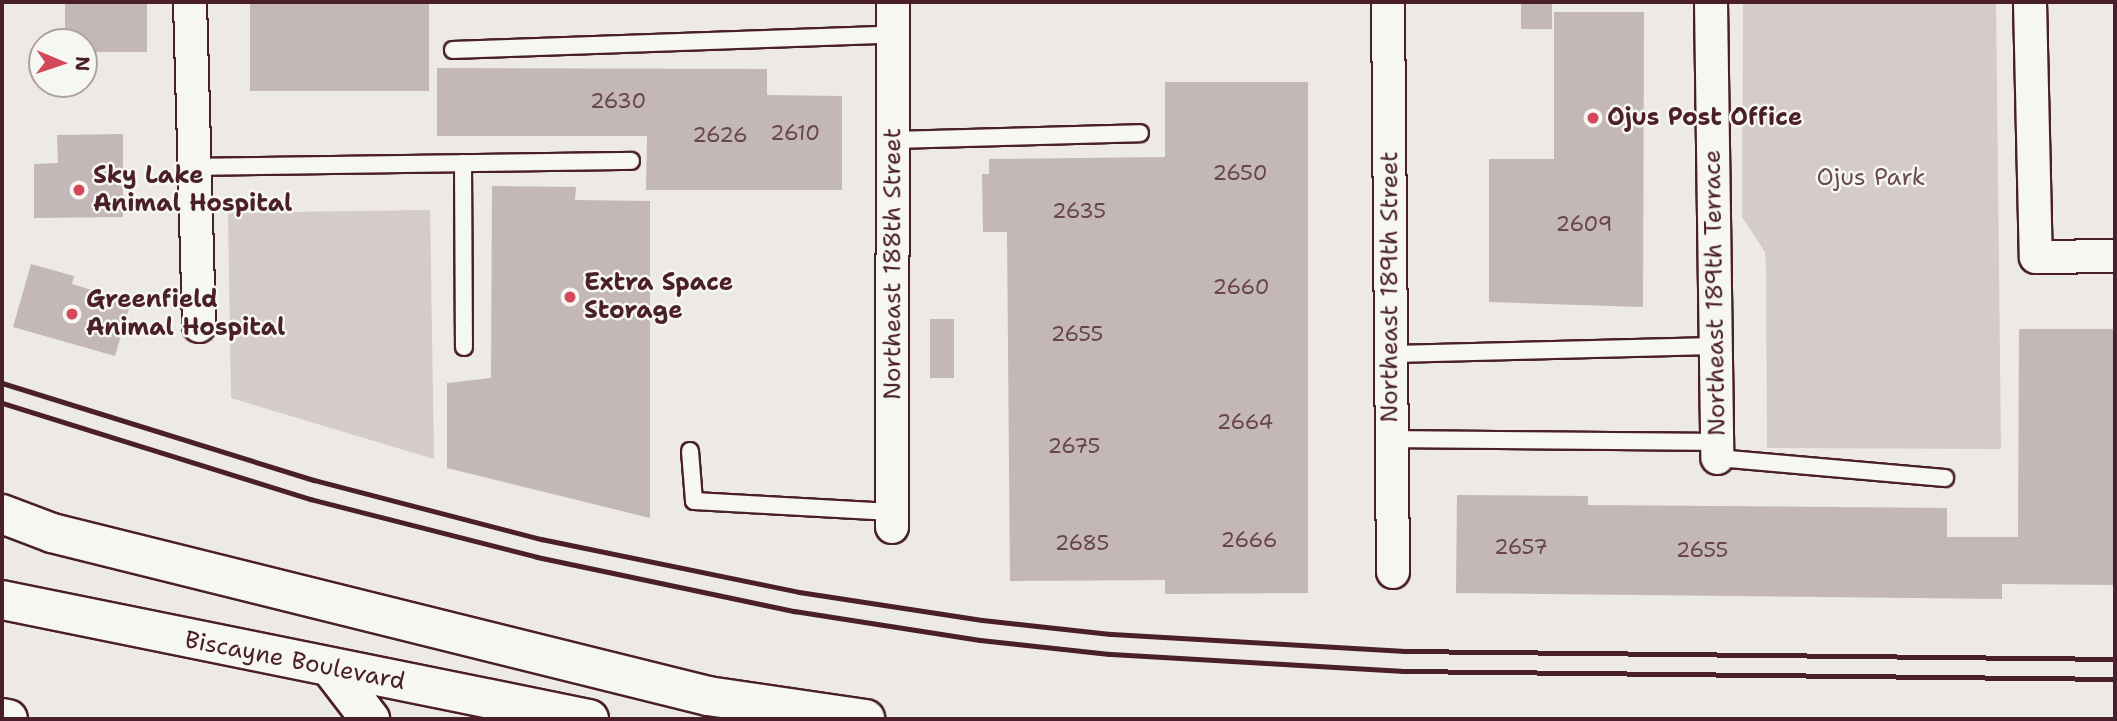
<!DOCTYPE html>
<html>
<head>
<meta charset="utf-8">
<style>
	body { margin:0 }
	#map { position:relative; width:2117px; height:721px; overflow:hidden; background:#ece9e6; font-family:"Shantell Sans",sans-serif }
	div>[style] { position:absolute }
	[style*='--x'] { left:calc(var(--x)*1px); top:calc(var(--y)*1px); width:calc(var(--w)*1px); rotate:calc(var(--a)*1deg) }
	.green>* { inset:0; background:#d4cbca }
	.building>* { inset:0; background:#c4b7b7; transform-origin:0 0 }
	.roads { filter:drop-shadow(2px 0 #4a1f2b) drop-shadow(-2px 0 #4a1f2b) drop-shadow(0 2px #4a1f2b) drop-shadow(0 -2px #4a1f2b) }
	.service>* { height:16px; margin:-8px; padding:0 8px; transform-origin:8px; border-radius:8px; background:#f6f6f2 }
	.minor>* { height:32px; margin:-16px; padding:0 16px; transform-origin:16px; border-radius:16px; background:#f6f6f2 }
	.primary>* { height:38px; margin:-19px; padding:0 19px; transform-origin:19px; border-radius:19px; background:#f6f6f2 }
	.rail>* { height:5px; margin:-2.5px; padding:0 2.5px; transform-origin:2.5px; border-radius:2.5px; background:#4a1f2b }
	.dots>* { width:19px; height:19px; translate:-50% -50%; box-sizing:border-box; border:4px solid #f6f6f2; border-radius:50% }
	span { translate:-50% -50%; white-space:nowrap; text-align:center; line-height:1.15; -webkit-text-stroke:5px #f6f6f2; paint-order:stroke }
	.number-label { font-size:21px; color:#68454e }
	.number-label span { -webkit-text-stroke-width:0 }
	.poi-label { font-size:24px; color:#4a1f2b; font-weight:700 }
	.left { translate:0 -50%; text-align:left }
	.park-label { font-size:24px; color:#6c4a53 }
	.street-label { font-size:24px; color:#4a1f2b }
	.frame { position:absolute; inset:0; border:4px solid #4a1f2b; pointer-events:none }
	.north { position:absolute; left:28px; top:28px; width:70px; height:70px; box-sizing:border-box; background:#f6f6f2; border:2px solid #b1a0a2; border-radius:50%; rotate:92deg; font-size:19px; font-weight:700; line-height:28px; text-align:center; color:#4a1f2b }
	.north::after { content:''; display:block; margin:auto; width:24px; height:32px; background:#d1495b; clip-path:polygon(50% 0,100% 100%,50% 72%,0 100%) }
</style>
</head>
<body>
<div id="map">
	<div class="green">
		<div style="clip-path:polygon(1743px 2px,1996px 2px,2001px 449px,1767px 448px,1766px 266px,1765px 252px,1742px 217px)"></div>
		<div style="clip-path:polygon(430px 210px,434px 459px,231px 398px,228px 213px)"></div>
	</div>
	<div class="building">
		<div style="clip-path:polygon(65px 2px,147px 2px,147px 52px,84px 52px,84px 42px,65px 42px)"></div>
		<div style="left:250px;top:2px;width:179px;height:89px"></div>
		<div style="left:1521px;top:2px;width:31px;height:27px"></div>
		<div style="clip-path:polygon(1554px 12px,1644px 12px,1643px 307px,1489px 302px,1489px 159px,1554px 159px)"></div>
		<div style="clip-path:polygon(437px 68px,767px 69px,767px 95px,842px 96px,842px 190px,646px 190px,647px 136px,437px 136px)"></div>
		<div style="clip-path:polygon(1165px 82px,1308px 82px,1308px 593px,1165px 594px,1165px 580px,1010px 581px,1007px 232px,983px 232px,982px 174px,989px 174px,989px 159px,1165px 157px)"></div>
		<div style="clip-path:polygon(123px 134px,123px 217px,34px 218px,34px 164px,58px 163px,57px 135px)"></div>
		<div style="clip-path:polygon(492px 186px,576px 187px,575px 200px,650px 201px,650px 518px,447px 468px,447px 383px,491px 378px)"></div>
		<div style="clip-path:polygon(31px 264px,74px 276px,72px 284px,131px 302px,115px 356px,13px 327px)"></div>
		<div style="left:930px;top:319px;width:24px;height:59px"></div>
		<div style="clip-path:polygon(2019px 329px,2115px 329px,2115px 585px,2002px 584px,2002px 599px,1456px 593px,1457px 495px,1588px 496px,1588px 505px,1947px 508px,1947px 537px,2018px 537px)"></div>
	</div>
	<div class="roads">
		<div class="service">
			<div style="--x:453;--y:50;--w:440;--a:-2"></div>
			<div style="--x:893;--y:140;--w:247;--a:-1.6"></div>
			<div style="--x:463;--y:163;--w:184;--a:89.7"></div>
			<div style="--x:195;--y:167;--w:436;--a:-0.8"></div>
			<div style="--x:1391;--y:354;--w:325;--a:-1.4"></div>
			<div style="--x:1392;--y:439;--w:325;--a:0.5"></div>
			<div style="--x:690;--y:451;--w:50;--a:85.4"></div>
			<div style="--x:694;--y:501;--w:198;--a:3.2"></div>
			<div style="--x:1717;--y:458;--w:229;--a:5"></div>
		</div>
		<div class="minor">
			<div style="--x:190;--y:2;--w:324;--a:88.4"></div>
			<div style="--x:1388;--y:2;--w:570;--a:89.5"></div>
			<div style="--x:1711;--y:2;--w:456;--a:89.2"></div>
			<div style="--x:2030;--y:2;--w:255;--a:88.7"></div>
			<div style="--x:2036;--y:257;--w:79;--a:-0.7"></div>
			<div style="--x:892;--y:527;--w:525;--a:-89.89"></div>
		</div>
		<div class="primary">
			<div style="--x:2;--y:514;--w:53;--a:20.8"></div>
			<div style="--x:52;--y:533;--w:676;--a:13.95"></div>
			<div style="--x:708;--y:696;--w:159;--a:8.3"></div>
			<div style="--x:2;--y:600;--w:599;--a:11.46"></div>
			<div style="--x:330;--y:667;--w:66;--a:52.4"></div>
			<div style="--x:2;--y:718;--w:6;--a:9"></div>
		</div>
	</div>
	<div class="rail">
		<div style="--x:2;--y:383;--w:327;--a:17.3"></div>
		<div style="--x:314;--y:480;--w:235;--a:14.6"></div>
		<div style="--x:541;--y:539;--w:263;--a:11.6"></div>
		<div style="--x:799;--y:592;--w:185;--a:8.7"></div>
		<div style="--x:982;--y:620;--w:129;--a:6.2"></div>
		<div style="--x:1110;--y:634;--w:293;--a:3.3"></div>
		<div style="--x:1403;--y:651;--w:712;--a:0.64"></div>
		<div style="--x:2;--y:403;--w:323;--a:17.3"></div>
		<div style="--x:310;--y:499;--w:234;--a:14.3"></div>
		<div style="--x:537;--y:557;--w:263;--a:11.9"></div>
		<div style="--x:794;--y:611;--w:188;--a:8.9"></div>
		<div style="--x:980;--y:640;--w:130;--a:6.2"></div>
		<div style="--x:1109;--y:654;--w:293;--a:3.3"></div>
		<div style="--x:1402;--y:671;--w:713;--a:0.64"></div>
	</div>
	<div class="dots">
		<div style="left:1593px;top:118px;background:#d1495b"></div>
		<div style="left:79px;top:190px;background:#d1495b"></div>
		<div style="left:570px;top:297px;background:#d1495b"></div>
		<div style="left:72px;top:314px;background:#d1495b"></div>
	</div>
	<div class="number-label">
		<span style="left:618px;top:101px">2630</span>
		<span style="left:795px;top:133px">2610</span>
		<span style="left:720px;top:135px">2626</span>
		<span style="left:1240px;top:173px">2650</span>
		<span style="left:1079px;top:211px">2635</span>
		<span style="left:1584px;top:224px">2609</span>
		<span style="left:1241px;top:287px">2660</span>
		<span style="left:1077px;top:334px">2655</span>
		<span style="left:1245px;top:422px">2664</span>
		<span style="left:1074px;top:446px">2675</span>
		<span style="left:1249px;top:540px">2666</span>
		<span style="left:1082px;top:543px">2685</span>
		<span style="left:1521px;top:547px">2657</span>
		<span style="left:1702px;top:550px">2655</span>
	</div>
	<div class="poi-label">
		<span class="left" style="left:1607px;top:118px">Ojus Post Office</span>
		<span class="left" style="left:93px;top:190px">Sky Lake<br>Animal Hospital</span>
		<span class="left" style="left:584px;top:297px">Extra Space<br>Storage</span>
		<span class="left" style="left:86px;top:314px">Greenfield<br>Animal Hospital</span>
	</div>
	<div class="park-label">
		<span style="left:1871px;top:178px">Ojus Park</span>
	</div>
	<div class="street-label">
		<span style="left:893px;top:264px;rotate:-90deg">Northeast 188th Street</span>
		<span style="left:1390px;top:287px;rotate:-90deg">Northeast 189th Street</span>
		<span style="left:1715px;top:293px;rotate:-91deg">Northeast 189th Terrace</span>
		<span style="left:295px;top:661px;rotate:11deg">Biscayne Boulevard</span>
	</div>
	<div class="frame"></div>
	<div class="north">N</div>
</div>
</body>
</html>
